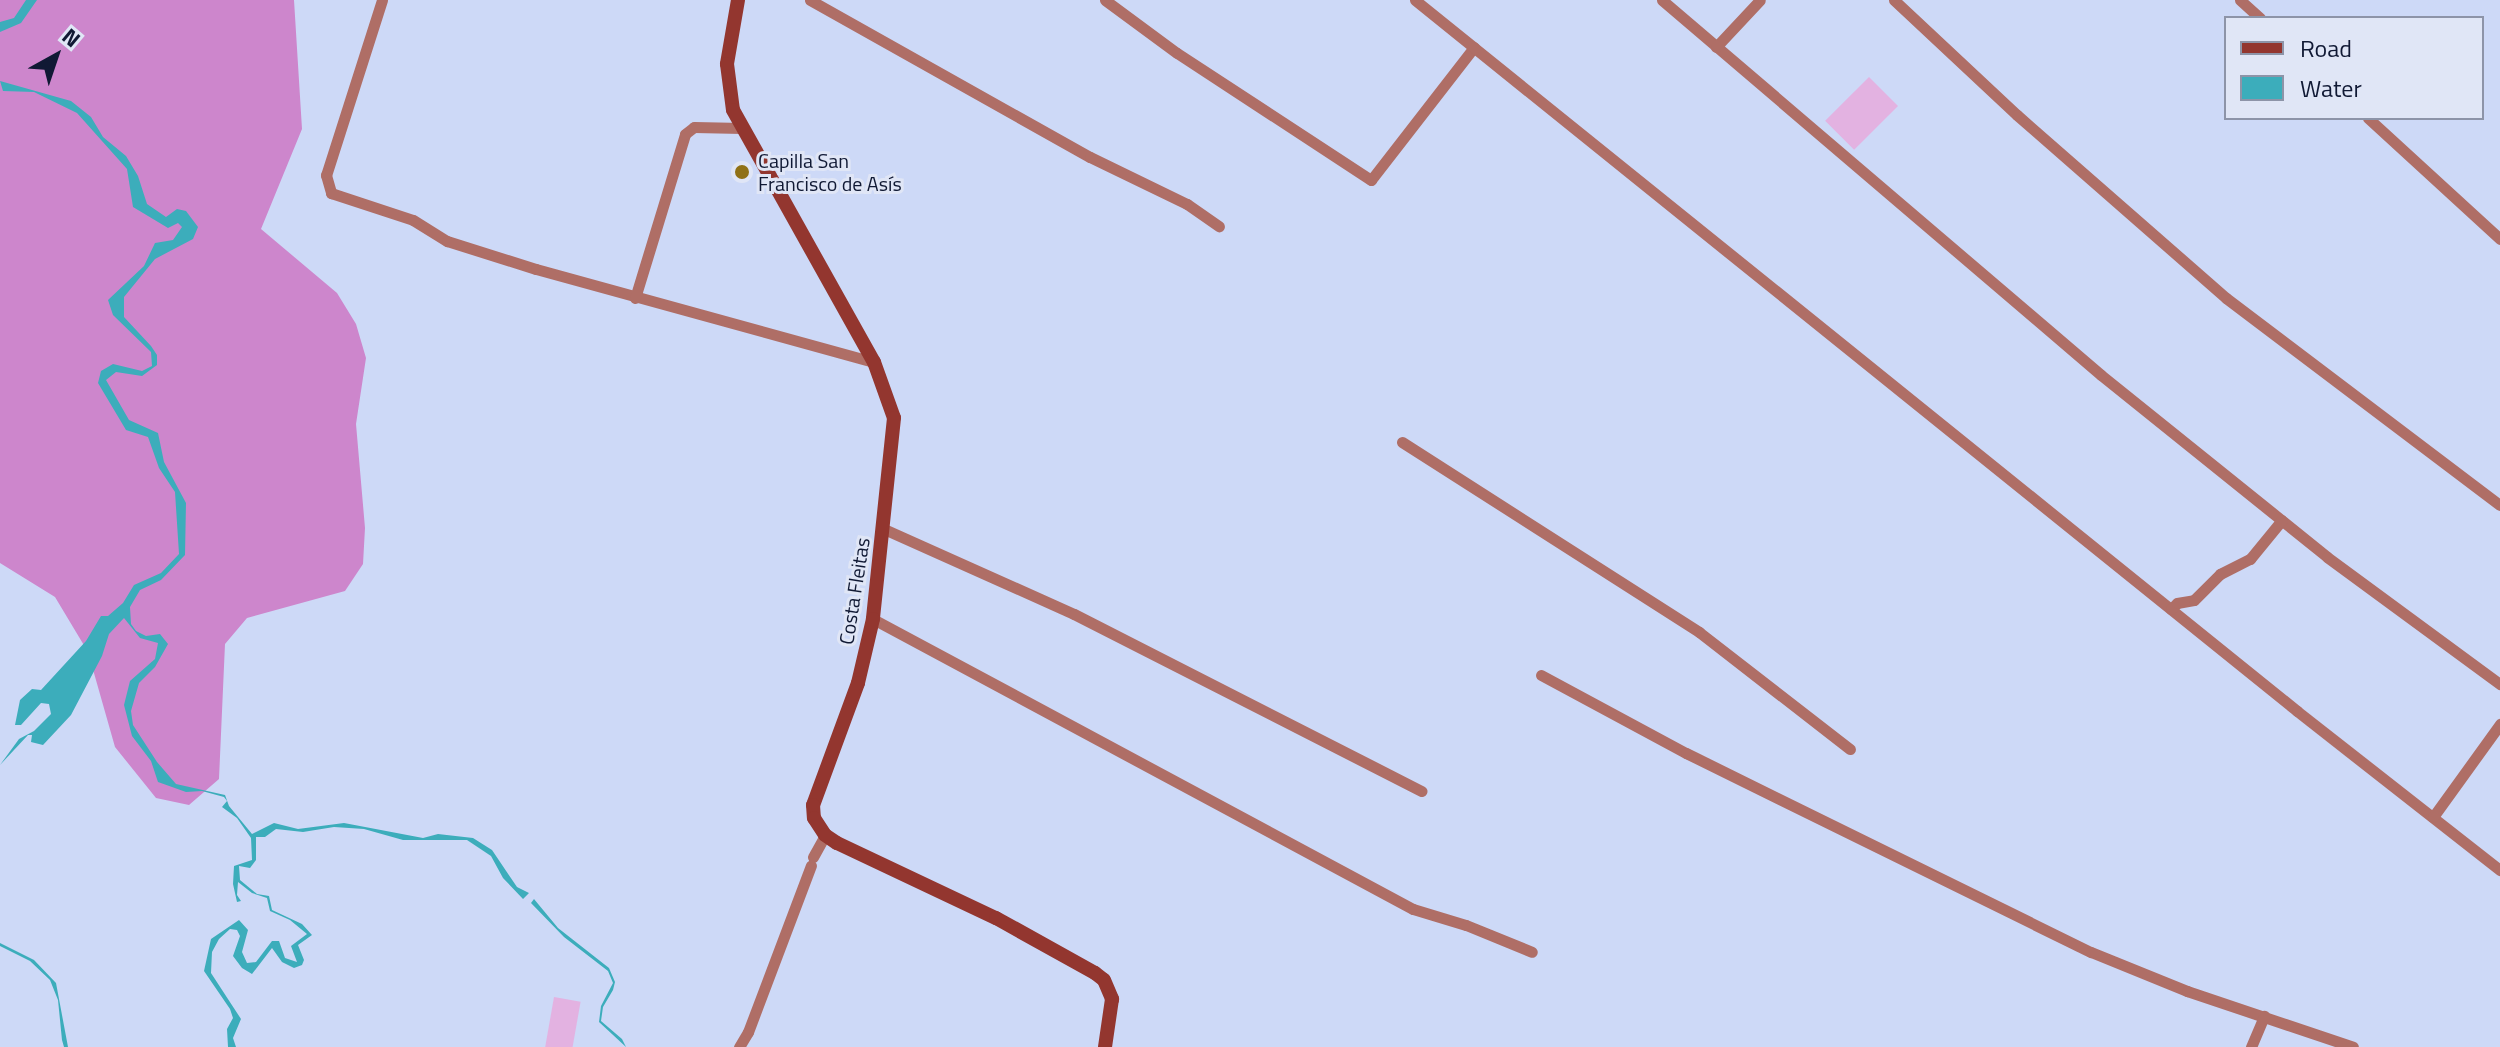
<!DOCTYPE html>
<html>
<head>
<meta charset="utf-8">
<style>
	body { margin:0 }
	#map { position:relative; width:2500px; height:1047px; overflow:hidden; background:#cdd9f7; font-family:"Titillium Web",sans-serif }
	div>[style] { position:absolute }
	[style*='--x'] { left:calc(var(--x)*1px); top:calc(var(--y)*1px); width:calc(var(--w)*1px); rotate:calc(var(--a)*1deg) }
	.green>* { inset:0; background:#e3b2e1; transform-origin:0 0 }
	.forest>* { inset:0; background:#cd86cc }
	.water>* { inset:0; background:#3cadbb }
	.minor>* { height:11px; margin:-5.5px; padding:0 5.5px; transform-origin:5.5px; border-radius:5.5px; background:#af6e66 }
	.secondary>* { height:14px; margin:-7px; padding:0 7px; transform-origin:7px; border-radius:7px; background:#93362f }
	.dots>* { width:22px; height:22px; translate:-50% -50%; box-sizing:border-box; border:4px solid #e0e6f6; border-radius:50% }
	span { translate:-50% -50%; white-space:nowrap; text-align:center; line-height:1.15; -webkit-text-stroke:6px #e0e6f6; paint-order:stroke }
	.poi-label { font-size:20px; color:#101934 }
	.left { translate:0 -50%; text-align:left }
	.street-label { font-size:20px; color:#101934 }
	.legend { position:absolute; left:2224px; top:16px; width:260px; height:104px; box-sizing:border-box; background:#e0e6f6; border:2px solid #8d94a8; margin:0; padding:10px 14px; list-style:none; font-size:24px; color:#101934 }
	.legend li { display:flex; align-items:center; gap:16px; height:40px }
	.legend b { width:40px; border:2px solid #8d94a8 }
	.north { position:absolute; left:16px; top:16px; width:80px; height:80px; -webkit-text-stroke:6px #e0e6f6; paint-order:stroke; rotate:40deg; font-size:22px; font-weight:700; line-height:32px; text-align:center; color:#101934 }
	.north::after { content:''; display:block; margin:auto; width:28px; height:36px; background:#101934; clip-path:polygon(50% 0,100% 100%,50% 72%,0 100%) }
</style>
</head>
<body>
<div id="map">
	<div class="green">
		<div style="left:1869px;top:77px;width:41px;height:62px;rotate:45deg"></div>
		<div style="left:554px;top:997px;width:27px;height:51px;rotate:10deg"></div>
	</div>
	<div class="forest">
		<div style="clip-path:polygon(0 0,294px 0,302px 129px,261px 229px,337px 293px,356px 324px,366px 358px,356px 424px,365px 528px,363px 564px,345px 591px,247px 618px,225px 644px,219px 779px,189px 805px,156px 798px,115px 747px,88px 652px,55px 597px,0 563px)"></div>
	</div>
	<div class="water">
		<div style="clip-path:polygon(26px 0,37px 0,21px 23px,0 32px,0 22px,14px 18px)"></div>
		<div style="clip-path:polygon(0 81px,71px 101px,91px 117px,103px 137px,126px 156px,138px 176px,147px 204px,166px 217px,177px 209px,186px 211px,198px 227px,193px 239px,155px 259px,124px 297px,124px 317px,151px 346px,157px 355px,157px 365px,142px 376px,116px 372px,106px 380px,129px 420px,158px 433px,164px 462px,186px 503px,185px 555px,161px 580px,140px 590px,130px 607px,131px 624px,136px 631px,146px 636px,160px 634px,168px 644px,155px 667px,139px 683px,131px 711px,133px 725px,157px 762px,176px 784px,225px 795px,229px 806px,252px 834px,274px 823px,298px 829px,344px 823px,423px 838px,438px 834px,473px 838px,492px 850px,517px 887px,529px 893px,523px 899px,503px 878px,491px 856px,467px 840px,403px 840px,364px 829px,334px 827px,303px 832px,276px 829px,265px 837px,256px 837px,256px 860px,250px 868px,239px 866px,240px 880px,257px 894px,269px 896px,272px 910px,302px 924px,312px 935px,298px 945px,304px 960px,302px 965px,294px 968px,282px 962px,272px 948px,252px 974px,242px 968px,233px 956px,240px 936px,237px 930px,230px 929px,219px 939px,212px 952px,211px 973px,241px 1019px,233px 1038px,236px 1047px,228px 1047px,227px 1029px,233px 1018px,230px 1009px,204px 971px,211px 939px,239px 920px,248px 930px,242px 952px,247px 963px,256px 962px,272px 941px,279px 941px,285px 958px,297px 962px,291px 946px,307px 934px,290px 920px,270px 911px,267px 898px,252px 893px,238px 882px,237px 895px,241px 901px,237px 902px,233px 884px,234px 866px,252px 860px,251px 838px,237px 818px,222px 807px,227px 801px,224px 797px,202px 791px,186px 792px,158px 782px,151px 761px,132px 736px,124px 705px,130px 681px,155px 659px,158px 643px,140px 638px,124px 618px,109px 634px,102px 656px,71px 715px,43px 745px,31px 742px,32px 735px,28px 735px,0 765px,19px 739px,34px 731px,51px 714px,49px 704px,41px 703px,21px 725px,15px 725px,20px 700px,32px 689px,41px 690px,86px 641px,101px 616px,108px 616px,123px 603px,134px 585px,161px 573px,179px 554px,175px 492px,159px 468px,148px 437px,126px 430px,98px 383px,101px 371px,113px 364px,142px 371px,152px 366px,151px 352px,113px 315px,108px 300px,144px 266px,155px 243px,173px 240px,182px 227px,178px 223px,168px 228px,133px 207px,127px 169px,77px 113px,34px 92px,3px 91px)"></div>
		<div style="clip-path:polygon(534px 899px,558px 928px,609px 968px,615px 982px,613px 990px,603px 1007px,601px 1021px,622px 1039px,626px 1047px,599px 1022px,601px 1006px,613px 983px,608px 971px,564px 937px,531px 903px)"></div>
		<div style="clip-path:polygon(0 943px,34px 960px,56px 983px,68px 1047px,64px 1047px,62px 1040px,58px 1000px,50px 980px,30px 961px,0 946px)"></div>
	</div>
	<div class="minor">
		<div style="--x:382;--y:0;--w:184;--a:107.7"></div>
		<div style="--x:326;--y:175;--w:19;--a:74"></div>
		<div style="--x:331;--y:193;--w:86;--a:18.2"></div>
		<div style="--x:413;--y:220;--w:40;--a:32"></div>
		<div style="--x:447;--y:241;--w:93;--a:17.5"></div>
		<div style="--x:536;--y:269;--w:351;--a:15.4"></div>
		<div style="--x:810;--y:0;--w:321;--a:29.3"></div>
		<div style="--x:1090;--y:157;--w:108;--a:25.9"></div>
		<div style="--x:1187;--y:204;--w:39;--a:35"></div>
		<div style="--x:1105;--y:0;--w:89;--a:36.4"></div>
		<div style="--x:1177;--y:53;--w:232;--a:33.2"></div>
		<div style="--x:1371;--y:180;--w:168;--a:-52.2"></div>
		<div style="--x:1415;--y:0;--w:1133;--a:38.87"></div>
		<div style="--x:2297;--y:711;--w:258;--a:38.1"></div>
		<div style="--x:1662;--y:0;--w:577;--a:40.5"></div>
		<div style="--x:2101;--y:375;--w:290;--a:38.8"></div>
		<div style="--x:2327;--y:557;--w:215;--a:36.3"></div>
		<div style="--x:1894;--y:0;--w:168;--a:43.1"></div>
		<div style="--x:2017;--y:115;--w:278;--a:41.2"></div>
		<div style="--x:2226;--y:298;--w:343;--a:37.1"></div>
		<div style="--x:2240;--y:0;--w:27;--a:42"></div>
		<div style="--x:1716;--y:47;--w:64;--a:-46.9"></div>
		<div style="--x:2368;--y:118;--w:179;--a:42.5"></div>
		<div style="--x:635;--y:298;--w:171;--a:-73"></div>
		<div style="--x:685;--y:134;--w:11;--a:-38"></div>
		<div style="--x:694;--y:127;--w:48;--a:1.2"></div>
		<div style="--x:1402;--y:442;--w:353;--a:32.6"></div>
		<div style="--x:1699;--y:632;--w:191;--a:37.8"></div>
		<div style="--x:884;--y:529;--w:208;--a:24.1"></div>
		<div style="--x:1074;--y:614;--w:390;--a:27"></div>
		<div style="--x:2171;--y:609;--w:8;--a:-45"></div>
		<div style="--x:2177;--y:603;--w:17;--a:-10"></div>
		<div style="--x:2194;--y:600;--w:37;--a:-45"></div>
		<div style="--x:2220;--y:574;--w:34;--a:-27"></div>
		<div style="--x:2250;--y:559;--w:50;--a:-50.6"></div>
		<div style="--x:873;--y:619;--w:613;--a:28.24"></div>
		<div style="--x:1413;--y:909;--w:55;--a:16.8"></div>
		<div style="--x:1466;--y:925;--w:71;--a:22.2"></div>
		<div style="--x:1541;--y:675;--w:165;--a:28.3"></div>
		<div style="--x:1686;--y:753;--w:451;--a:26.2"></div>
		<div style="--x:2091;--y:952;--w:104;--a:22.1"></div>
		<div style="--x:2187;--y:991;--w:175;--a:18.6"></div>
		<div style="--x:2433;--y:817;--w:115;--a:-54.2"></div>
		<div style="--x:813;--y:857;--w:25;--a:-61"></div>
		<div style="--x:739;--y:1047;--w:17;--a:-59"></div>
		<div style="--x:748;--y:1032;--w:178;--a:-69.3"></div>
		<div style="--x:2251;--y:1047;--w:34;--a:-67"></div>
	</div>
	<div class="secondary">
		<div style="--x:738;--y:0;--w:65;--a:99.8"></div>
		<div style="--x:727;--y:64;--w:46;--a:82.6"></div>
		<div style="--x:733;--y:110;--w:289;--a:60.8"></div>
		<div style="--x:874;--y:362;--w:59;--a:70.3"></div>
		<div style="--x:894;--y:418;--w:202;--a:96"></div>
		<div style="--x:873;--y:619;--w:66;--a:103.2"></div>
		<div style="--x:858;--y:683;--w:130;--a:110.2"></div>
		<div style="--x:813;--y:805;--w:13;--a:86"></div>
		<div style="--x:814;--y:818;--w:20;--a:57"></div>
		<div style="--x:825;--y:835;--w:14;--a:34"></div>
		<div style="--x:837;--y:843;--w:176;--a:25.3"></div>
		<div style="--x:996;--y:918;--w:113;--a:29.1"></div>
		<div style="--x:1095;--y:973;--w:11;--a:38"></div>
		<div style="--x:1104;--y:980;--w:21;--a:67"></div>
		<div style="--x:1112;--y:999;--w:49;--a:98.3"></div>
	</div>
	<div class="dots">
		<div style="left:742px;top:172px;background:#907116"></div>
	</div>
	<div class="poi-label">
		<span class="left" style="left:758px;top:172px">Capilla San<br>Francisco de Asís</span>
	</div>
	<div class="street-label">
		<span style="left:854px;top:591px;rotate:-81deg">Costa Fleitas</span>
	</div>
	<ul class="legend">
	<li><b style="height:10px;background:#93362f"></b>Road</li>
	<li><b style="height:22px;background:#3cadbb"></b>Water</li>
	</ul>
	<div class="north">N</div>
</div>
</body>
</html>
